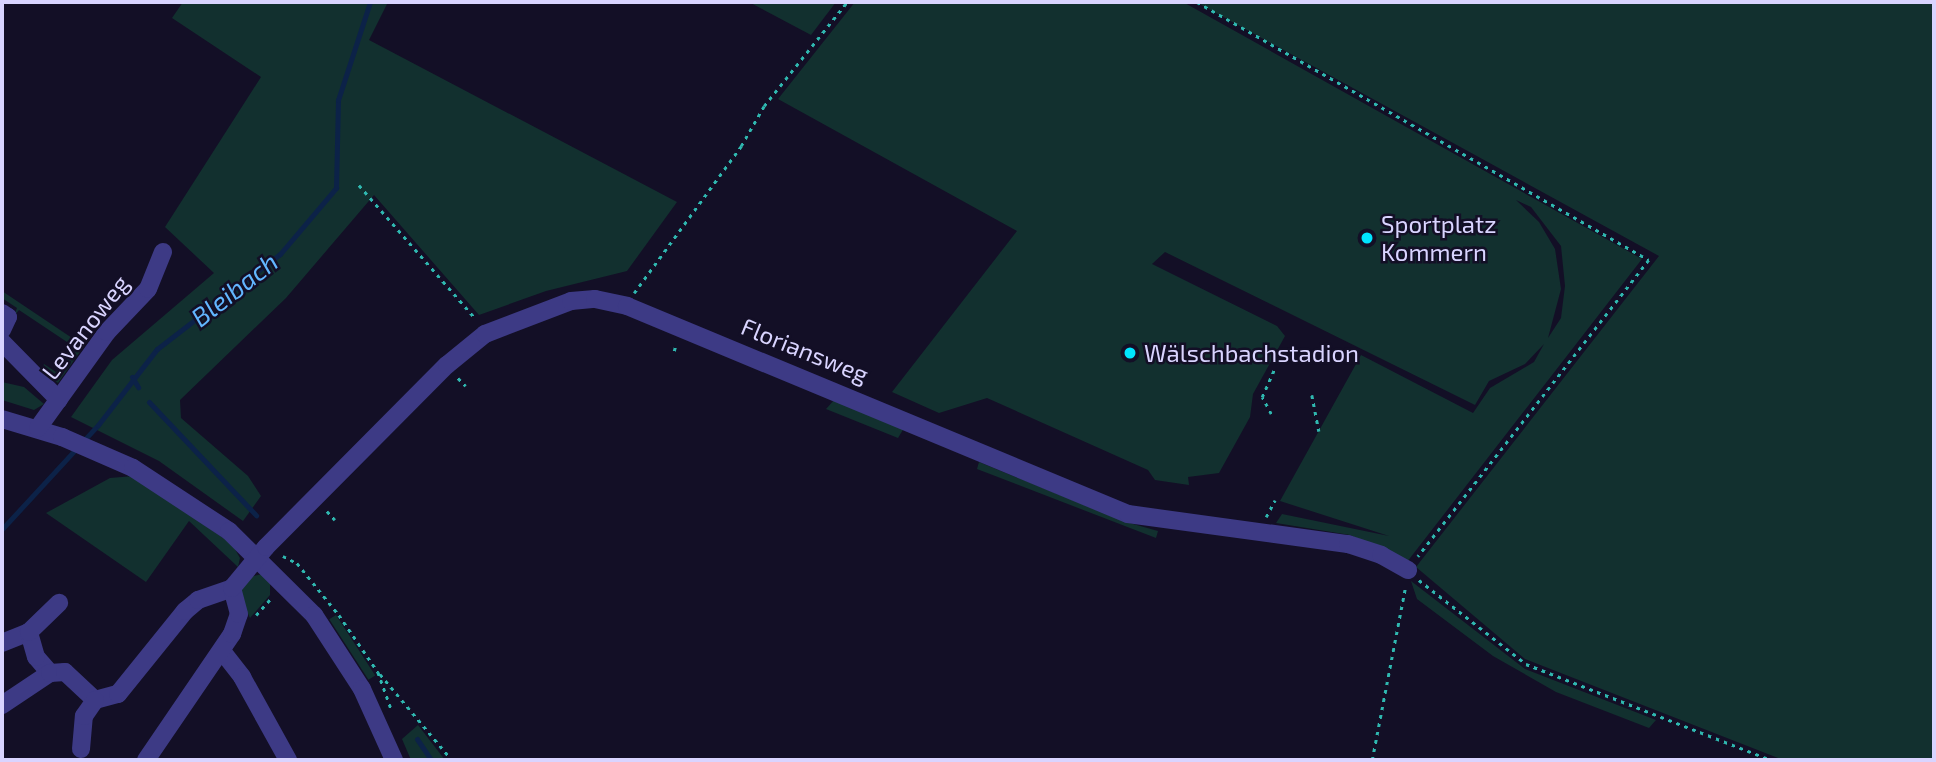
<!DOCTYPE html>
<html>
<head>
<meta charset="utf-8">
<style>
	body { margin:0 }
	#map { position:relative; width:1936px; height:762px; overflow:hidden; background:#130f26; font-family:"Exo 2",sans-serif }
	div>[style] { position:absolute }
	[style*='--x'] { left:calc(var(--x)*1px); top:calc(var(--y)*1px); width:calc(var(--w)*1px); rotate:calc(var(--a)*1deg) }
	.green>* { inset:0; background:#12302f; transform-origin:0 0 }
	.stream>* { height:5px; margin:-2.5px; padding:0 2.5px; transform-origin:2.5px; border-radius:2.5px; background:#0c2248 }
	.path>* { height:2.5px; margin-top:-1.25px; transform-origin:0; background:repeating-linear-gradient(90deg,#2fb8b0 0 3.5px,transparent 0 8.5px) }
	.minor>* { height:18px; margin:-9px; padding:0 9px; transform-origin:9px; border-radius:9px; background:#3d3a85 }
	.dots>* { width:19px; height:19px; translate:-50% -50%; box-sizing:border-box; border:4px solid #130f26; border-radius:50% }
	span { translate:-50% -50%; white-space:nowrap; text-align:center; line-height:1.15; -webkit-text-stroke:5px #130f26; paint-order:stroke }
	.poi-label { font-size:24px; color:#d9d4ff }
	.left { translate:0 -50%; text-align:left }
	.street-label { font-size:24px; color:#d9d4ff }
	.water-label { font-size:26px; color:#62b6ff; font-style:italic }
	.frame { position:absolute; inset:0; border:4px solid #d9d4ff; pointer-events:none }
</style>
</head>
<body>
<div id="map">
	<div class="green">
		<div style="clip-path:polygon(183px 2px,388px 2px,369px 40px,677px 202px,627px 271px,546px 291px,479px 315px,374px 195px,286px 298px,180px 400px,181px 418px,248px 476px,261px 496px,243px 521px,159px 461px,71px 417px,112px 360px,214px 273px,165px 227px,261px 77px,172px 18px)"></div>
		<div style="clip-path:polygon(749px 2px,836px 2px,811px 35px)"></div>
		<div style="clip-path:polygon(evenodd,855px 2px,1183px 2px,1642px 259px,1407px 562px,1350px 535px,1276px 523px,1282px 514px,1389px 536px,1280px 501px,1361px 355px,1473px 413px,1490px 388px,1534px 362px,1544px 344px,1525px 364px,1489px 381px,1475px 405px,1165px 252px,1152px 264px,1277px 326px,1285px 336px,1253px 394px,1250px 417px,1219px 473px,1188px 477px,1189px 485px,1155px 480px,1148px 470px,987px 398px,939px 413px,892px 392px,1017px 231px,778px 99px,855px 2px,1516px 200px,1531px 207px,1561px 246px,1565px 286px,1561px 318px,1548px 338px,1561px 289px,1555px 249px,1539px 222px,1516px 200px)"></div>
		<div style="clip-path:polygon(1196px 2px,1934px 2px,1934px 760px,1783px 760px,1525px 659px,1416px 567px,1659px 256px)"></div>
		<div style="clip-path:polygon(2px 291px,84px 346px,58px 383px,40px 370px,44px 364px,56px 372px,73px 346px,19px 310px,14px 316px,17px 308px,2px 298px)"></div>
		<div style="clip-path:polygon(2px 382px,24px 387px,44px 404px,34px 410px,2px 400px)"></div>
		<div style="clip-path:polygon(835px 399px,904px 428px,898px 438px,826px 409px)"></div>
		<div style="clip-path:polygon(979px 462px,1126px 522px,1158px 531px,1156px 538px,977px 469px)"></div>
		<div style="clip-path:polygon(134px 476px,232px 544px,240px 558px,238px 567px,189px 521px,146px 582px,46px 513px,110px 478px)"></div>
		<div style="clip-path:polygon(262px 574px,270px 579px,270px 595px,250px 618px,239px 593px,250px 577px)"></div>
		<div style="clip-path:polygon(1411px 581px,1525px 669px,1656px 720px,1649px 728px,1556px 692px,1493px 656px,1417px 599px)"></div>
		<div style="left:336px;top:615px;width:72px;height:8px;rotate:57deg"></div>
		<div style="clip-path:polygon(418px 725px,445px 760px,411px 760px,402px 739px)"></div>
	</div>
	<div class="stream">
		<div style="--x:132;--y:377;--w:12;--a:59"></div>
		<div style="--x:149;--y:402;--w:156;--a:46.6"></div>
		<div style="--x:2;--y:529;--w:142;--a:-47.3"></div>
		<div style="--x:98;--y:425;--w:96;--a:-52.2"></div>
		<div style="--x:157;--y:349;--w:155;--a:-37.7"></div>
		<div style="--x:280;--y:254;--w:87;--a:-49.7"></div>
		<div style="--x:336;--y:188;--w:88;--a:-88.7"></div>
		<div style="--x:338;--y:100;--w:103;--a:-71.9"></div>
		<div style="--x:417;--y:739;--w:25;--a:56"></div>
	</div>
	<div class="path">
		<div style="--x:1197;--y:2;--w:520;--a:29.72"></div>
		<div style="--x:1649;--y:260;--w:376;--a:127.9"></div>
		<div style="--x:359;--y:185;--w:178;--a:48.9"></div>
		<div style="--x:634;--y:293;--w:182;--a:-53.9"></div>
		<div style="--x:741;--y:146;--w:46;--a:-60.1"></div>
		<div style="--x:764;--y:106;--w:133;--a:-51.4"></div>
		<div style="--x:674;--y:351;--w:7;--a:-74"></div>
		<div style="--x:458;--y:378;--w:11;--a:45"></div>
		<div style="--x:1312;--y:395;--w:37;--a:79"></div>
		<div style="--x:1271;--y:414;--w:19;--a:-118"></div>
		<div style="--x:1262;--y:397;--w:32;--a:-66"></div>
		<div style="--x:327;--y:511;--w:12;--a:48"></div>
		<div style="--x:1266;--y:517;--w:19;--a:-62"></div>
		<div style="--x:283;--y:556;--w:16;--a:27"></div>
		<div style="--x:297;--y:563;--w:67;--a:51.1"></div>
		<div style="--x:339;--y:615;--w:69;--a:55.6"></div>
		<div style="--x:378;--y:672;--w:41;--a:70.3"></div>
		<div style="--x:1419;--y:580;--w:136;--a:38.1"></div>
		<div style="--x:1526;--y:664;--w:263;--a:21.4"></div>
		<div style="--x:256;--y:615;--w:24;--a:-48"></div>
		<div style="--x:380;--y:674;--w:112;--a:50.1"></div>
		<div style="--x:1372;--y:760;--w:175;--a:-79.1"></div>
	</div>
	<div class="minor">
		<div style="--x:2;--y:313;--w:7;--a:34"></div>
		<div style="--x:8;--y:317;--w:14;--a:115"></div>
		<div style="--x:2;--y:342;--w:81;--a:45.5"></div>
		<div style="--x:2;--y:419;--w:63;--a:16.7"></div>
		<div style="--x:62;--y:437;--w:77;--a:23.6"></div>
		<div style="--x:133;--y:468;--w:115;--a:33.3"></div>
		<div style="--x:229;--y:531;--w:120;--a:44.7"></div>
		<div style="--x:314;--y:615;--w:88;--a:57"></div>
		<div style="--x:362;--y:689;--w:78;--a:65.7"></div>
		<div style="--x:38;--y:428;--w:118;--a:-54.3"></div>
		<div style="--x:107;--y:332;--w:59;--a:-46.4"></div>
		<div style="--x:148;--y:289;--w:40;--a:-68"></div>
		<div style="--x:2;--y:643;--w:29;--a:-22"></div>
		<div style="--x:222;--y:651;--w:33;--a:52"></div>
		<div style="--x:242;--y:677;--w:95;--a:61"></div>
		<div style="--x:50;--y:673;--w:21;--a:-131"></div>
		<div style="--x:36;--y:657;--w:26;--a:-106"></div>
		<div style="--x:29;--y:632;--w:42;--a:-44"></div>
		<div style="--x:2;--y:705;--w:58;--a:-33.7"></div>
		<div style="--x:50;--y:673;--w:15;--a:-4"></div>
		<div style="--x:65;--y:672;--w:41;--a:43"></div>
		<div style="--x:95;--y:700;--w:24;--a:-15"></div>
		<div style="--x:118;--y:694;--w:107;--a:-51.1"></div>
		<div style="--x:185;--y:611;--w:17;--a:-40"></div>
		<div style="--x:198;--y:600;--w:36;--a:-19"></div>
		<div style="--x:81;--y:749;--w:33;--a:-85"></div>
		<div style="--x:84;--y:716;--w:19;--a:-55"></div>
		<div style="--x:146;--y:760;--w:153;--a:-55.7"></div>
		<div style="--x:232;--y:634;--w:21;--a:-71"></div>
		<div style="--x:239;--y:614;--w:27;--a:-105"></div>
		<div style="--x:232;--y:588;--w:53;--a:-50.3"></div>
		<div style="--x:266;--y:547;--w:257;--a:-45.2"></div>
		<div style="--x:447;--y:365;--w:49;--a:-39.2"></div>
		<div style="--x:485;--y:334;--w:92;--a:-21"></div>
		<div style="--x:571;--y:301;--w:24;--a:-5"></div>
		<div style="--x:595;--y:299;--w:33;--a:12"></div>
		<div style="--x:627;--y:306;--w:542;--a:22.55"></div>
		<div style="--x:1128;--y:514;--w:222;--a:7.8"></div>
		<div style="--x:1348;--y:544;--w:35;--a:18"></div>
		<div style="--x:1381;--y:555;--w:31;--a:29"></div>
	</div>
	<div class="dots">
		<div style="left:1367px;top:238px;background:#00e5ff"></div>
		<div style="left:1130px;top:353px;background:#00e5ff"></div>
	</div>
	<div class="poi-label">
		<span class="left" style="left:1381px;top:238px">Sportplatz<br>Kommern</span>
		<span class="left" style="left:1144px;top:353px">Wälschbachstadion</span>
	</div>
	<div class="street-label">
		<span style="left:85px;top:327px;rotate:-52deg">Levanoweg</span>
		<span style="left:805px;top:350px;rotate:22deg">Floriansweg</span>
	</div>
	<div class="water-label">
		<span style="left:234px;top:289px;rotate:-38deg">Bleibach</span>
	</div>
	<div class="frame"></div>
</div>
</body>
</html>
